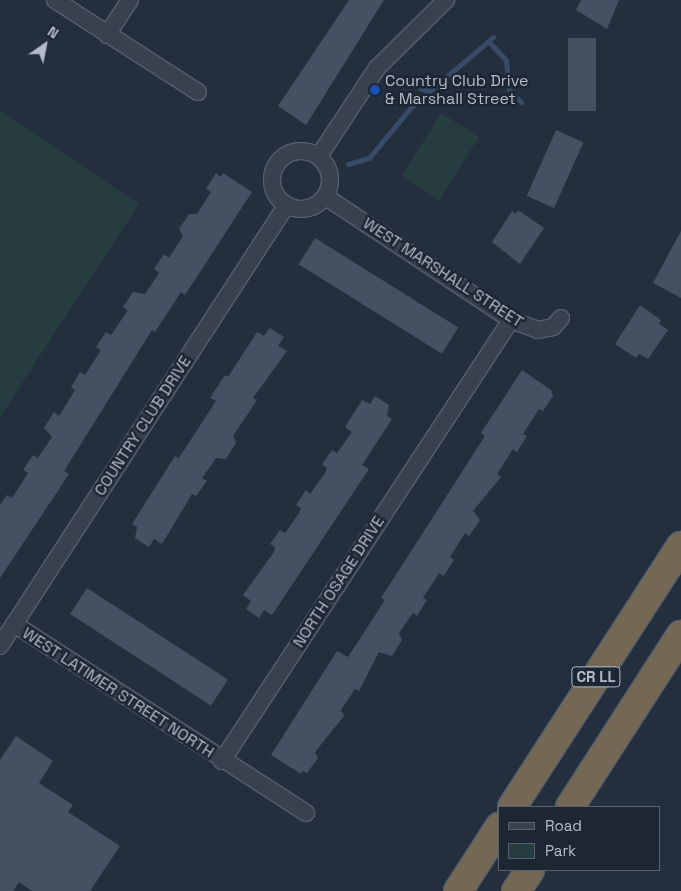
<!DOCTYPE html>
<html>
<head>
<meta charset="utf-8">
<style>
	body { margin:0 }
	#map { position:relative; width:681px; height:891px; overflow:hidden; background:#242f3e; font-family:"Space Grotesk",sans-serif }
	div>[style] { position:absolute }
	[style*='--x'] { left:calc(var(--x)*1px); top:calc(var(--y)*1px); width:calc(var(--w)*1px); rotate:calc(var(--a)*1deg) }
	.green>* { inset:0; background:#263c3f; transform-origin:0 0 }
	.stream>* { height:5px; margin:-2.5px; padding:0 2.5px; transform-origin:2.5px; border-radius:2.5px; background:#394c67 }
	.building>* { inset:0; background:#455162; transform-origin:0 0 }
	.roads { filter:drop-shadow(1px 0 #565f6c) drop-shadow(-1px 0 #565f6c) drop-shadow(0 1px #565f6c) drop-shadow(0 -1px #565f6c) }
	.street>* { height:16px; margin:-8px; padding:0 8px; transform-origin:8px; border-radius:8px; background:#38414e }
	.street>.ring { margin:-8px; padding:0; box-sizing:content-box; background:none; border:16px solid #38414e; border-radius:50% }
	.highway>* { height:28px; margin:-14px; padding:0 14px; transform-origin:14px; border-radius:14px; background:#746855 }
	.dots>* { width:14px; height:14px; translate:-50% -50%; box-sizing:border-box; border:2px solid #1d2633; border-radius:50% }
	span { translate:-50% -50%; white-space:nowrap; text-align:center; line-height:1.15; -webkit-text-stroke:5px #1d2633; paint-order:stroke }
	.shield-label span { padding:1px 4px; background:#1d2633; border:1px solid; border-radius:4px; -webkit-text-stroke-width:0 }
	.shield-label { font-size:15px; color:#b4bcc9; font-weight:700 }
	.poi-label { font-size:16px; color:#b4bcc9 }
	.left { translate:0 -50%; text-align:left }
	.street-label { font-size:16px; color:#b4bcc9 }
	.legend { position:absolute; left:498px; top:806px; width:162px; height:65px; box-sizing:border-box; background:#1d2633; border:1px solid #59626f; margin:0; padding:6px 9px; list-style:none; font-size:15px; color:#b4bcc9 }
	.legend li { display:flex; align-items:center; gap:10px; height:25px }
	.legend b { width:25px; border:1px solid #59626f }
	.north { position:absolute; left:20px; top:20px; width:50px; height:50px; -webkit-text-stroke:4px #1d2633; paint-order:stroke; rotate:33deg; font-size:14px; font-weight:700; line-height:20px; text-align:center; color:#b4bcc9 }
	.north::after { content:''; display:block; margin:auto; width:18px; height:22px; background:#b4bcc9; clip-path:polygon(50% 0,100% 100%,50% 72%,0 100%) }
</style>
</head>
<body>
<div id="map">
	<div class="green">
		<div style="clip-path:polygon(0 110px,139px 204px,0 417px)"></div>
		<div style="left:441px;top:113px;width:45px;height:75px;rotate:32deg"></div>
	</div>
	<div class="stream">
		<div style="--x:490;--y:43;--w:23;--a:47"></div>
		<div style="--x:506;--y:60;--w:30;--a:84"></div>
		<div style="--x:509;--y:90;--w:17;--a:45"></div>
		<div style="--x:420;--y:88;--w:9;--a:18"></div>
		<div style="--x:348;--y:164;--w:22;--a:-16"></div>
		<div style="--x:369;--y:158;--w:66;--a:-50.5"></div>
		<div style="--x:411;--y:107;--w:108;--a:-40.5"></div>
	</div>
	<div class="building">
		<div style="clip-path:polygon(349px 0,384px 0,306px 125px,278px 106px)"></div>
		<div style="clip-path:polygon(581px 0,619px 0,607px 29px,576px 10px)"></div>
		<div style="left:568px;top:38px;width:28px;height:73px"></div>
		<div style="left:556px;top:130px;width:30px;height:72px;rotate:24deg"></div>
		<div style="clip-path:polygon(216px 173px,221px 177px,223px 173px,252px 192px,185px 295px,181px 292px,155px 332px,152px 330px,64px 471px,69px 474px,0 578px,0 505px,7px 495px,12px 498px,28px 473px,23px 470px,33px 455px,38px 458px,52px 437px,44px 428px,54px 412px,59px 416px,75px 390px,71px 387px,80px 372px,85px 375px,101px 350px,96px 347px,106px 332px,111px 335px,128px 310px,123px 307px,133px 292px,145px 294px,159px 273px,154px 269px,164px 254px,169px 258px,183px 236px,179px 229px,189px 214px,197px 214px,211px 192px,206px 189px)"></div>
		<div style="clip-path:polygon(518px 210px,544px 228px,520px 264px,492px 242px,512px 211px,516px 214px)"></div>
		<div style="clip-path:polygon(681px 231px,681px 298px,653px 283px)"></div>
		<div style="left:315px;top:238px;width:169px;height:31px;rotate:32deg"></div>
		<div style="clip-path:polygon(640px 305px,661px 320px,659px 324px,668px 330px,648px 359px,639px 354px,636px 358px,615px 344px)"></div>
		<div style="clip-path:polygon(270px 328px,284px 337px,278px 346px,287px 351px,253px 398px,257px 400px,233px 436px,236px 443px,226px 459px,216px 458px,202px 478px,207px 481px,196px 496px,192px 494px,162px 544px,154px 539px,149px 547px,135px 538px,137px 527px,132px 524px,175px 456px,179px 458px,216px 401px,210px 398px,225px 375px,228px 377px,257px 332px,264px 336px)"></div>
		<div style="clip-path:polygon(522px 370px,551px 390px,553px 396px,543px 411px,539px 409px,523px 434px,527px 436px,517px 452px,513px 449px,497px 474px,501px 477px,473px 511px,480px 520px,469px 536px,465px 533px,450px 557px,454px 560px,444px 576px,439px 573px,423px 598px,427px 600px,417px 616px,413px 613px,399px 633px,402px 640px,392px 656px,379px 652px,359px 691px,355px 689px,341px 710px,344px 716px,315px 752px,318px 758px,307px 773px,303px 771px,301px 774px,271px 755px,337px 651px,348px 657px,385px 600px,381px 598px,485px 436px,481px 433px)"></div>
		<div style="clip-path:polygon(375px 396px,389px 405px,387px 416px,392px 419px,362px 465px,369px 469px,272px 615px,264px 610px,259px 618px,246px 609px,251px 601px,243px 595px,274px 552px,275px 547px,270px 544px,280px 530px,285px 533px,299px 513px,301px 508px,296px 505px,306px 490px,310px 494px,325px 473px,327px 468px,322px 464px,332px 450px,337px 453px,352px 432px,345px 427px,362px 400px,370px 404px)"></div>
		<div style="left:87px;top:588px;width:168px;height:31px;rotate:33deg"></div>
		<div style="clip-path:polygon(16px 736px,53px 761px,39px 783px,73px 805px,68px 812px,120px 846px,90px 891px,32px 891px,19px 882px,13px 891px,0 891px,0 760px)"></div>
	</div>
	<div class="roads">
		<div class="street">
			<div style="--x:55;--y:0;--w:170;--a:32.8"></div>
			<div style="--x:107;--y:35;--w:42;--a:-56.7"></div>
			<div class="ring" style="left:272px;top:151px;width:42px;height:42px"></div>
			<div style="--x:319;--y:156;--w:105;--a:-56.6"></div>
			<div style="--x:377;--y:68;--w:97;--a:-44.6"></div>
			<div style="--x:326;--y:197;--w:222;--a:33.6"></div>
			<div style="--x:511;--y:320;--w:29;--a:20"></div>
			<div style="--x:538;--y:330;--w:15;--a:-11"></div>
			<div style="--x:553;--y:327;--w:12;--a:-48"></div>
			<div style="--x:14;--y:624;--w:348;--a:32.9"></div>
			<div style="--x:0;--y:646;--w:525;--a:-56.98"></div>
			<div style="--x:222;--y:761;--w:527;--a:-56.76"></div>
		</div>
		<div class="highway">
			<div style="--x:512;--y:807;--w:311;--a:-57.1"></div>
			<div style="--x:570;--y:807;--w:205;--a:-57.2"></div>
			<div style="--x:458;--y:891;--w:77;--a:-57.1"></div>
			<div style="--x:516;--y:891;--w:25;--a:-56"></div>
		</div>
	</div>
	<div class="dots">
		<div style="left:375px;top:90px;background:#1a4fb4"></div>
	</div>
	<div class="shield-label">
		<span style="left:596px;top:677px">CR LL</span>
	</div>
	<div class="poi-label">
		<span class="left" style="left:385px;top:90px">Country Club Drive<br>&amp; Marshall Street</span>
	</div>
	<div class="street-label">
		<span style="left:443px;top:273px;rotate:33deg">WEST MARSHALL STREET</span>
		<span style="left:143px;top:426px;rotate:-57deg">COUNTRY CLUB DRIVE</span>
		<span style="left:339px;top:582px;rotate:-57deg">NORTH OSAGE DRIVE</span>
		<span style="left:118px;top:693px;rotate:33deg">WEST LATIMER STREET NORTH</span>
	</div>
	<ul class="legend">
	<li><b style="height:6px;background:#38414e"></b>Road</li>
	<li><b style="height:14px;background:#263c3f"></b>Park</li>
	</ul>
	<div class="north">N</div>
</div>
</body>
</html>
